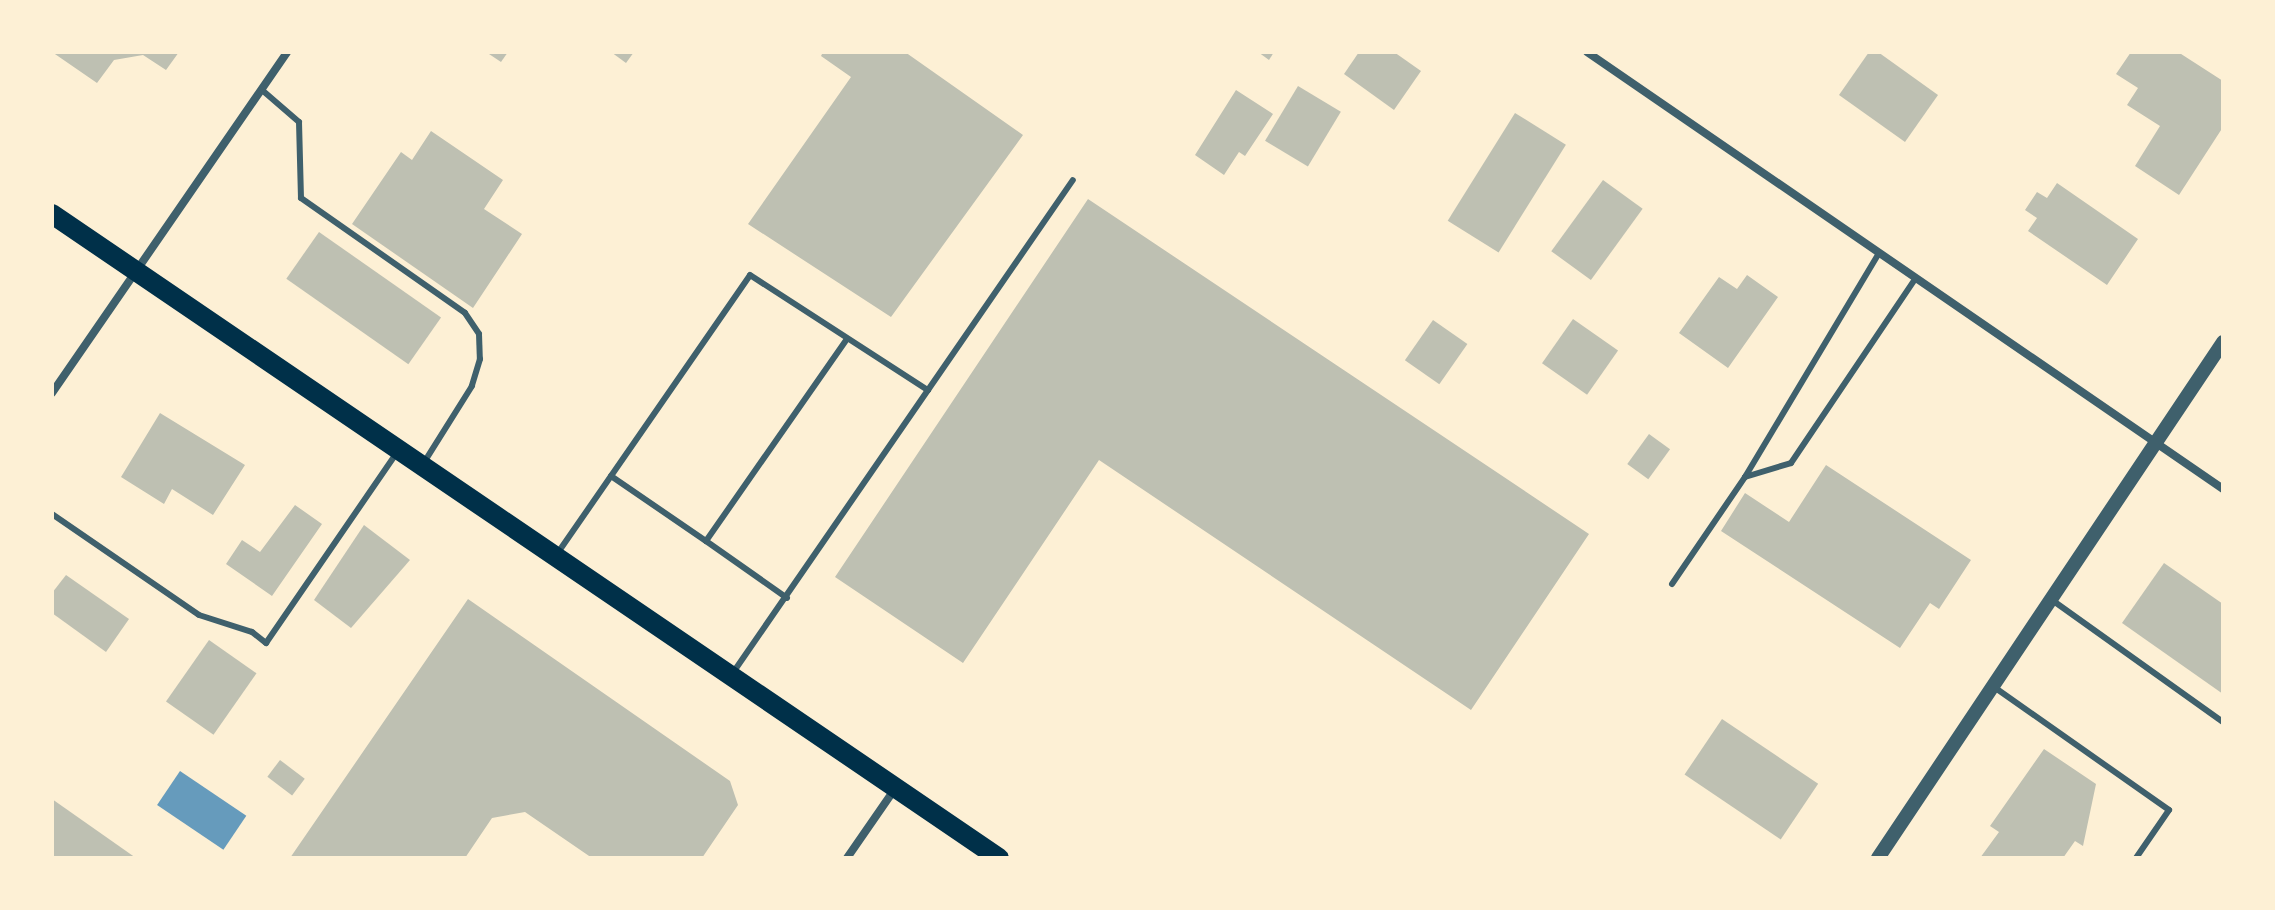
<!DOCTYPE html>
<html>
<head>
<meta charset="utf-8">
<style>
	body { margin:0 }
	#map { position:relative; width:2275px; height:910px; overflow:hidden; background:#fdf0d5; font-family:"PT Sans Narrow",sans-serif }
	div>[style] { position:absolute }
	[style*='--x'] { left:calc(var(--x)*1px); top:calc(var(--y)*1px); width:calc(var(--w)*1px); rotate:calc(var(--a)*1deg) }
	.water>* { inset:0; background:#669bbc; transform-origin:0 0 }
	.building>* { inset:0; background:#bec0b2; transform-origin:0 0 }
	.service>* { height:6px; margin:-3px; padding:0 3px; transform-origin:3px; border-radius:3px; background:#3f606c }
	.minor>* { height:8px; margin:-4px; padding:0 4px; transform-origin:4px; border-radius:4px; background:#3f606c }
	.tertiary>* { height:14px; margin:-7px; padding:0 7px; transform-origin:7px; border-radius:7px; background:#3f606c }
	.primary>* { height:20px; margin:-10px; padding:0 10px; transform-origin:10px; border-radius:10px; background:#003049 }
	span { translate:-50% -50%; white-space:nowrap; text-align:center; line-height:1.15; -webkit-text-stroke:8px #fdf0d5; paint-order:stroke }
	.frame { position:absolute; inset:0; border:54px solid #fdf0d5; pointer-events:none }
</style>
</head>
<body>
<div id="map">
	<div class="water">
		<div style="left:180px;top:771px;width:80px;height:41px;rotate:34deg"></div>
	</div>
	<div class="building">
		<div style="clip-path:polygon(52px 52px,179px 52px,166px 70px,143px 55px,114px 60px,97px 83px)"></div>
		<div style="clip-path:polygon(486px 52px,508px 52px,501px 62px)"></div>
		<div style="clip-path:polygon(611px 52px,634px 52px,626px 63px)"></div>
		<div style="clip-path:polygon(823px 52px,905px 52px,1023px 135px,891px 317px,748px 224px,851px 77px,821px 56px)"></div>
		<div style="clip-path:polygon(1258px 52px,1274px 52px,1269px 60px)"></div>
		<div style="clip-path:polygon(1359px 52px,1394px 52px,1421px 71px,1394px 110px,1344px 74px)"></div>
		<div style="clip-path:polygon(1869px 52px,1878px 52px,1938px 95px,1905px 142px,1839px 95px)"></div>
		<div style="clip-path:polygon(2131px 52px,2178px 52px,2223px 81px,2223px 127px,2179px 195px,2135px 166px,2160px 126px,2127px 105px,2138px 88px,2116px 74px)"></div>
		<div style="left:1298px;top:86px;width:50px;height:64px;rotate:31deg"></div>
		<div style="clip-path:polygon(1236px 90px,1273px 114px,1245px 156px,1239px 152px,1224px 175px,1195px 155px)"></div>
		<div style="left:1515px;top:113px;width:60px;height:127px;rotate:32deg"></div>
		<div style="clip-path:polygon(431px 131px,503px 180px,484px 209px,522px 234px,473px 308px,352px 224px,401px 152px,412px 160px)"></div>
		<div style="left:1603px;top:180px;width:49px;height:88px;rotate:36deg"></div>
		<div style="clip-path:polygon(2057px 183px,2138px 239px,2107px 285px,2028px 231px,2037px 218px,2025px 210px,2037px 192px,2047px 198px)"></div>
		<div style="clip-path:polygon(1088px 199px,1589px 534px,1471px 710px,1099px 460px,963px 663px,835px 577px)"></div>
		<div style="left:319px;top:232px;width:149px;height:57px;rotate:35deg"></div>
		<div style="clip-path:polygon(1747px 275px,1778px 297px,1728px 368px,1679px 333px,1719px 277px,1737px 289px)"></div>
		<div style="left:1573px;top:319px;width:55px;height:54px;rotate:35deg"></div>
		<div style="left:1433px;top:320px;width:42px;height:49px;rotate:35deg"></div>
		<div style="clip-path:polygon(160px 413px,245px 465px,213px 515px,172px 489px,164px 504px,121px 477px)"></div>
		<div style="left:1649px;top:434px;width:26px;height:37px;rotate:36deg"></div>
		<div style="clip-path:polygon(1826px 465px,1971px 560px,1939px 609px,1930px 603px,1900px 648px,1721px 531px,1745px 493px,1789px 522px)"></div>
		<div style="clip-path:polygon(295px 505px,322px 524px,272px 596px,226px 564px,242px 540px,260px 552px)"></div>
		<div style="clip-path:polygon(364px 525px,410px 560px,351px 628px,314px 600px)"></div>
		<div style="clip-path:polygon(2164px 563px,2223px 604px,2223px 694px,2122px 623px)"></div>
		<div style="clip-path:polygon(66px 575px,129px 619px,106px 652px,52px 613px,52px 593px)"></div>
		<div style="clip-path:polygon(468px 599px,730px 781px,738px 805px,702px 858px,592px 858px,525px 812px,492px 818px,465px 858px,290px 858px)"></div>
		<div style="left:209px;top:640px;width:58px;height:75px;rotate:35deg"></div>
		<div style="left:1722px;top:719px;width:116px;height:67px;rotate:34deg"></div>
		<div style="clip-path:polygon(2044px 749px,2096px 784px,2083px 846px,2075px 841px,2063px 858px,1980px 858px,1999px 832px,1990px 826px)"></div>
		<div style="left:280px;top:760px;width:31px;height:21px;rotate:37deg"></div>
		<div style="clip-path:polygon(52px 799px,136px 858px,52px 858px)"></div>
	</div>
	<div class="service">
		<div style="--x:262;--y:90;--w:49;--a:40.9"></div>
		<div style="--x:299;--y:122;--w:76;--a:88.5"></div>
		<div style="--x:301;--y:198;--w:200;--a:35"></div>
		<div style="--x:465;--y:313;--w:25;--a:56"></div>
		<div style="--x:479;--y:334;--w:25;--a:88"></div>
		<div style="--x:480;--y:359;--w:28;--a:107"></div>
		<div style="--x:472;--y:386;--w:92;--a:122.1"></div>
		<div style="--x:928;--y:390;--w:255;--a:-55.4"></div>
		<div style="--x:611;--y:476;--w:115;--a:34.4"></div>
		<div style="--x:706;--y:541;--w:246;--a:-55.1"></div>
		<div style="--x:1745;--y:477;--w:48;--a:-16.9"></div>
		<div style="--x:1791;--y:463;--w:223;--a:-56"></div>
		<div style="--x:52;--y:514;--w:178;--a:34.5"></div>
		<div style="--x:199;--y:615;--w:56;--a:17.8"></div>
		<div style="--x:252;--y:632;--w:18;--a:38"></div>
		<div style="--x:266;--y:643;--w:229;--a:-55.5"></div>
		<div style="--x:706;--y:541;--w:99;--a:35.1"></div>
		<div style="--x:557;--y:554;--w:339;--a:-55.3"></div>
		<div style="--x:750;--y:275;--w:212;--a:32.9"></div>
		<div style="--x:928;--y:390;--w:345;--a:124.6"></div>
		<div style="--x:1672;--y:584;--w:130;--a:-55.7"></div>
		<div style="--x:1745;--y:477;--w:261;--a:-59.1"></div>
		<div style="--x:2052;--y:600;--w:210;--a:35.5"></div>
		<div style="--x:1994;--y:687;--w:214;--a:35.1"></div>
		<div style="--x:2169;--y:810;--w:58;--a:124.5"></div>
	</div>
	<div class="minor">
		<div style="--x:1587;--y:52;--w:772;--a:34.49"></div>
		<div style="--x:52;--y:393;--w:414;--a:-55.4"></div>
		<div style="--x:847;--y:858;--w:83;--a:-55.3"></div>
	</div>
	<div class="tertiary">
		<div style="--x:1878;--y:858;--w:621;--a:-56.23"></div>
	</div>
	<div class="primary">
		<div style="--x:52;--y:214;--w:1145;--a:34.22"></div>
	</div>
	<div class="frame"></div>
</div>
</body>
</html>
